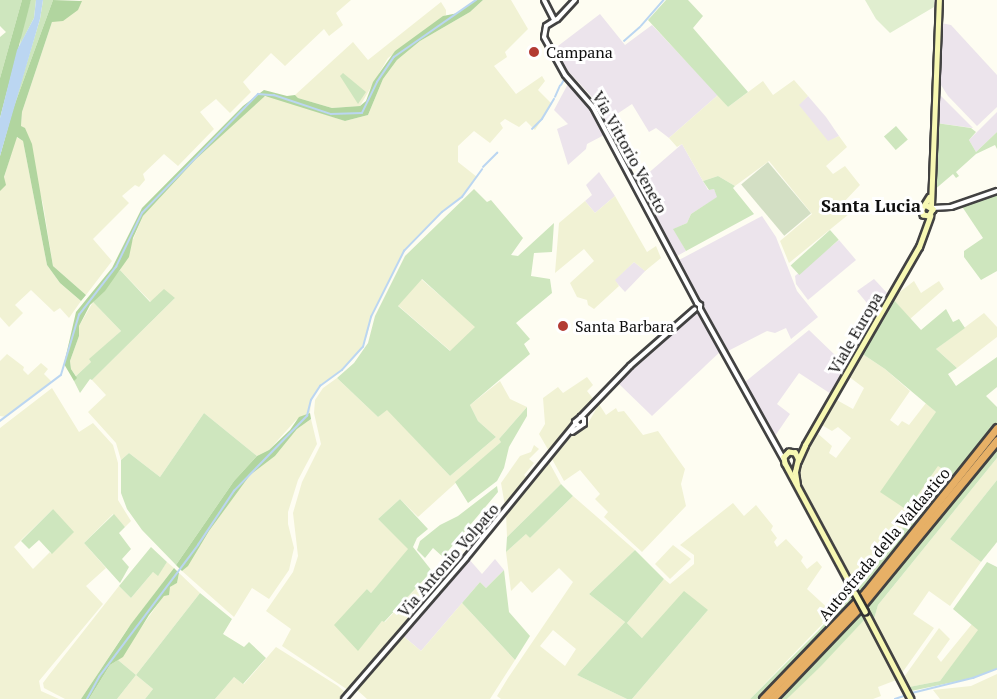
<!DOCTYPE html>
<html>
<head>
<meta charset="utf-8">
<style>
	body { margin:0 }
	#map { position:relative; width:997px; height:699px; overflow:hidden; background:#fefdf2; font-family:"PT Serif",serif }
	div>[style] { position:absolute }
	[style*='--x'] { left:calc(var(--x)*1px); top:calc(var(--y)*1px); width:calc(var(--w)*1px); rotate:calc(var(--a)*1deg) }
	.industrial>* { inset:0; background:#ece4ec }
	.farmland>* { inset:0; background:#f1f2d4; transform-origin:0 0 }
	.green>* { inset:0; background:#cee6be; transform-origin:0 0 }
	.forest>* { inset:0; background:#b1d59f }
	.cemetery>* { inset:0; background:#d3dfc4; transform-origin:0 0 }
	.pitch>* { inset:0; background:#e0eecf }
	.water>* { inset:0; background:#bbd6f1 }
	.stream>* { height:1.5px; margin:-0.75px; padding:0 0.75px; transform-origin:0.75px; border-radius:0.75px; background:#bbd6f1 }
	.roads { filter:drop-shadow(2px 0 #424242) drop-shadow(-2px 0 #424242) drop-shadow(0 2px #424242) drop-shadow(0 -2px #424242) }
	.tertiary>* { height:4px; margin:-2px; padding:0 2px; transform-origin:2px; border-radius:2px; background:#fff }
	.secondary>* { height:4.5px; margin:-2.25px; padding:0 2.25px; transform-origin:2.25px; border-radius:2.25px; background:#f7f8b3 }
	.motorway>* { height:7px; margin:-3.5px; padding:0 3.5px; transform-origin:3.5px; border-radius:3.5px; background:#e7b066 }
	.bridges { filter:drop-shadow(2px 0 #313131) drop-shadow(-2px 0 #313131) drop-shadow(0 2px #313131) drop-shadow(0 -2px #313131) }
	.secondary-bridge>* { height:4.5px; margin:-2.25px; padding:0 2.25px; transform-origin:2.25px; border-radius:2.25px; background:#f7f8b3 }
	.dots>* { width:16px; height:16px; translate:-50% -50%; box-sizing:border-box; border:3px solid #fff; border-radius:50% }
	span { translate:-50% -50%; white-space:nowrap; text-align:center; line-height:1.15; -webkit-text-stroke:6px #fff; paint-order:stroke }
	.poi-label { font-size:16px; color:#0f0f0f }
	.left { translate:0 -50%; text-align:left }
	.street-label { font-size:16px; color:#0f0f0f }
	.neighbourhood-label { font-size:18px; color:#0f0f0f; font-weight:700 }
</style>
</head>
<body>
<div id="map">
	<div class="industrial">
		<div style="clip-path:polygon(600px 14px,625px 45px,652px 25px,718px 95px,669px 138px,656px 128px,649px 132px,632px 104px,605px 122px,591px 96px,569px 72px,554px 49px)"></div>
		<div style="clip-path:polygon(941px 23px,951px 25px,997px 75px,997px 107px,977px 126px,948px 96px,941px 85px)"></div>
		<div style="clip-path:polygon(570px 80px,587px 98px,606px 134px,587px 144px,586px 149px,568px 165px,557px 129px,568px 124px,554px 110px)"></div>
		<div style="clip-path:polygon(808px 96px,826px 117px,839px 136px,828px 142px,798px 105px)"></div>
		<div style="clip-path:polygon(941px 96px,973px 128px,936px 123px,937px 98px)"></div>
		<div style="clip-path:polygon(997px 112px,997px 132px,976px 152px,969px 140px)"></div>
		<div style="clip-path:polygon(682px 144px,708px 190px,714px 189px,718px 197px,691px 214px,687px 223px,674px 229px,686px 251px,677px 256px,638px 182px)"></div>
		<div style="clip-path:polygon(599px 172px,615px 196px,595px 213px,585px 201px,592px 195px,586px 185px)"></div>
		<div style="clip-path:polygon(762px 216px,776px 237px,797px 291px,818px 317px,791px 339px,786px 328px,775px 333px,767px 331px,728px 351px,679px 260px)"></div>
		<div style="clip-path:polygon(839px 240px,856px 260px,808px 300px,796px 284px,795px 276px)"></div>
		<div style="clip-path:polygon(634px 262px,644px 270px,649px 267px,625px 292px,614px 280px)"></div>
		<div style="clip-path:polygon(874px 279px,888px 294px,876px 314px,857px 291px)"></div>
		<div style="clip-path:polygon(696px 313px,704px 316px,722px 350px,652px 416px,618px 383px)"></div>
		<div style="clip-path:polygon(809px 330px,837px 357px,848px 363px,831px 394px,799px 373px,777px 404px,790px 414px,775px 436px,745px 382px)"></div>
		<div style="clip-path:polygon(468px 558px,482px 574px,495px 559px,504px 570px,486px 588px,480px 582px,421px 651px,402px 635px)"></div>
	</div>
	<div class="farmland">
		<div style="clip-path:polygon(81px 0,351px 0,336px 13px,343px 25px,329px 36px,324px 29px,285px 66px,271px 53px,243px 82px,251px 92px,230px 113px,216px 99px,200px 112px,214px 129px,178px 166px,164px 154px,143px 174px,145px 180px,139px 187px,135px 185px,122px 196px,129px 203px,93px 239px,112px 261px,86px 295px,53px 266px,43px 204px,21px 126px,22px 112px,52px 22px)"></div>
		<div style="clip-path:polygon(483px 0,511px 0,528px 29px,505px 52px,507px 57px,494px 66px,516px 94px,542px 76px,545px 81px,538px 90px,552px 104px,535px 130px,526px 121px,519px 127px,505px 119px,500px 123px,503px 128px,490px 143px,474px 131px,458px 146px,458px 162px,477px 177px,461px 198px,442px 212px,402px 254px,372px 314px,367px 336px,360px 350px,341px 371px,320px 385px,311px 399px,310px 413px,296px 420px,269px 450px,257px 456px,204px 413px,160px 477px,129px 453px,121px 460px,116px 443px,88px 412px,106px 395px,92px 380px,175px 298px,151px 302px,120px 270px,143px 216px,196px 159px,263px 97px,270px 96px,345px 121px,368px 115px,383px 79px,397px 60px,420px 41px,470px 12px)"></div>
		<div style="clip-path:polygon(441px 2px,446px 10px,446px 15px,388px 58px,360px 106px,332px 108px,298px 98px,295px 95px,353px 42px,368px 60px)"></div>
		<div style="clip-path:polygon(794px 80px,808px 96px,799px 105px,828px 141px,839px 136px,847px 147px,826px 166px,833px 174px,845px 166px,860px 185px,842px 204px,849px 214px,789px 263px,780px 241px,812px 214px,769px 161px,735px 186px,718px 176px,703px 181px,682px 144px,677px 147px,669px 138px,718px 95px,728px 107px,763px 81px,773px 95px)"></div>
		<div style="clip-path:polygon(16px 137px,23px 141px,47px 265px,60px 283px,81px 301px,69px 318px,60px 308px,54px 312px,31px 290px,15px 305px,23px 313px,9px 327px,0 317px,0 191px)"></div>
		<div style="clip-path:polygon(615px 196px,647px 252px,656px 246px,661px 258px,645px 271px,634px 262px,615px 280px,619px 286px,594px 309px,588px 305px,587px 300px,577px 297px,570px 283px,594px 261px,584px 249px,555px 273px,559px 223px,585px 201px,595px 213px)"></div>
		<div style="left:421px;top:279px;width:73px;height:35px;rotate:41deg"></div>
		<div style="clip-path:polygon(914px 281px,921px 293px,939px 281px,944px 289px,910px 319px,892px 298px)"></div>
		<div style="clip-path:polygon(93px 302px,121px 331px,90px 359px,91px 362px,76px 376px,71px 369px,70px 361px,79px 336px,79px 326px)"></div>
		<div style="clip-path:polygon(984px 313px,997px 327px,997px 337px,957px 368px,936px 349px)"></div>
		<div style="clip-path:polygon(861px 353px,885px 369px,910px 391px,890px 420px,898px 426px,902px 421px,909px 425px,926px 403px,936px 412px,938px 465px,949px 473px,855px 585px,799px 484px,798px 478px,800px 465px,816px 432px,832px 446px,829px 453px,836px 458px,851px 438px,838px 427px,832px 431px,820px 424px,835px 399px,853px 409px,864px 388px,848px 376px)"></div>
		<div style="clip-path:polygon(7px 354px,24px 367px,23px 370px,28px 375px,41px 363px,48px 369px,44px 374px,52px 382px,6px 417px,0 416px,0 361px)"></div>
		<div style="clip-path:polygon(587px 377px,593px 385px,587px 391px,595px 401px,582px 415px,575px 417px,574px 424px,550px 453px,539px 434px,545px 424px,543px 398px,558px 387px,563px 393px)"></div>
		<div style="clip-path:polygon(337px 378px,378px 417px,387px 409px,450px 476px,496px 437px,478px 421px,470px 405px,500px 381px,510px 399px,527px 407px,499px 439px,502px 441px,418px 517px,400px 499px,378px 519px,409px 549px,371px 593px,367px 589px,358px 650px,382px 621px,385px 622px,432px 571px,441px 582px,348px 690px,282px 646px,291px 629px,266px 611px,293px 572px,298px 556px,293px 513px,302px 482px,321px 444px,314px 413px,315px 400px,323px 388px)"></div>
		<div style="clip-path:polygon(evenodd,52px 388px,79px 432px,93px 423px,113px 445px,118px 463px,118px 500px,131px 521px,125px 527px,113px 514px,84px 543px,106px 568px,86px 586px,103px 604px,39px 681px,41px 691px,59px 699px,0 699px,0 428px,52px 388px,53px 509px,51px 554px,50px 552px,33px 569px,14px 547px,53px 509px)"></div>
		<div style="clip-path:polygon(599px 404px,606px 415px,616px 408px,618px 412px,624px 411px,643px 435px,658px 431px,685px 469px,681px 484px,686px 506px,642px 552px,604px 517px,608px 512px,595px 499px,600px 494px,580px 470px,564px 481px,552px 459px,572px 436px,587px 425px)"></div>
		<div style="clip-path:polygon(311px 419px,317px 444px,298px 480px,288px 512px,288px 524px,294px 548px,289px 570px,269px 599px,252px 588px,234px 617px,182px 571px,188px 565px,208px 531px,250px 475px,275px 456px,297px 429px)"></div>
		<div style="clip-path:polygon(534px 445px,539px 449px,529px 459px,534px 463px,524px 475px,528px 479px,505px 506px,501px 483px,520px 456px,531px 452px)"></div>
		<div style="clip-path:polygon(997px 458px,997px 480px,950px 539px,981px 562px,950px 606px,929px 591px,913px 614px,934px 628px,902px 673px,874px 619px,878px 605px)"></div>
		<div style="clip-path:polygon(549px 462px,561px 484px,507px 537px,506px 513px)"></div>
		<div style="clip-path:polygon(evenodd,573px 496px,635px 550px,589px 594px,625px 622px,577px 675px,627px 699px,501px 699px,497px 696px,508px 678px,573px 582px,559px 568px,532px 593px,521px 581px,511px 591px,506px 552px,527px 533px,530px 538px,573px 496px,553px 630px,576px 649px,565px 666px,540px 646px,553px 630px)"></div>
		<div style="clip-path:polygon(733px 503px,744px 516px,756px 505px,773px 526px,771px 530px,777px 538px,774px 542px,777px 547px,786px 539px,803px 557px,801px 561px,807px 569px,817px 561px,822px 567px,807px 589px,833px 613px,750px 699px,632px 699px,708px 610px,642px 638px,627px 623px,664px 579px,670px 584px,694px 564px,694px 555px,680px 545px)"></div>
		<div style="clip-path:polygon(673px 545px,691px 559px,670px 579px,655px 564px)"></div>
		<div style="clip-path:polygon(167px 562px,174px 568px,126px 631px,81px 699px,65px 699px,44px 688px,43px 683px,49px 675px,119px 586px,131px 598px,153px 572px,158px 575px)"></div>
		<div style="clip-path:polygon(179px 573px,200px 593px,136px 675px,153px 689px,145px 699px,117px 699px,136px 675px,118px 660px,170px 587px,177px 583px)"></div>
		<div style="clip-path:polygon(462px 603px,515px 660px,490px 699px,367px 699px,356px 689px,402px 635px,421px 651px)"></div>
		<div style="clip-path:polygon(867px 617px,899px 679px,878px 687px,881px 696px,873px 699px,787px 699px)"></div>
		<div style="clip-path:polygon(972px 624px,979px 630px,940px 681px,909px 687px,904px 677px,939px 628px,950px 639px,937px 657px,941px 662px)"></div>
		<div style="clip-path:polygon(276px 647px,338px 686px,346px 693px,341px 699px,215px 699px,234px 677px,244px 684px)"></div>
		<div style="clip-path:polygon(997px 674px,997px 699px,940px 699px,933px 690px,971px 686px)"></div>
	</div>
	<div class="green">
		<div style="clip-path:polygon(0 0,22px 0,0 78px,0 37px,6px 32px,0 26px)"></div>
		<div style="clip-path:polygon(31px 0,36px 0,34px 18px,20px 45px,22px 27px)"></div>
		<div style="clip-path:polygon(43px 0,53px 0,13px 109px,40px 19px)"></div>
		<div style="clip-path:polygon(666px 0,688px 0,703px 16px,693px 28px,748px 92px,728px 107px,648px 20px)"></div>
		<div style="clip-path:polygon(343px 73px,366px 92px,358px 104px,340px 76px)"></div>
		<div style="clip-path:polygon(936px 123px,971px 128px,976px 132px,969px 140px,976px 152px,997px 132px,997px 149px,995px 145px,976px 154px,956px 172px,959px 176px,956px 178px,953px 174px,933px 191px)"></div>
		<div style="left:896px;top:126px;width:18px;height:16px;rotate:49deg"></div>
		<div style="clip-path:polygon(718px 176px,735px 186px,733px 188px,754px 214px,686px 251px,673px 229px,687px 223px,691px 214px,717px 197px,714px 189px,709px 190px,703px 181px)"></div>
		<div style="clip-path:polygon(evenodd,474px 189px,487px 202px,491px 200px,523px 238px,511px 255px,518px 256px,554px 223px,552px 252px,534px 253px,531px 276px,550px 279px,552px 293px,516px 323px,530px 339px,524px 344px,530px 354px,470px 405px,478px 421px,496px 437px,450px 476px,387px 410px,378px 417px,337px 378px,354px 363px,368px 343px,375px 316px,405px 256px,474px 189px,422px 279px,475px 327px,450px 351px,398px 306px,422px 279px)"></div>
		<div style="clip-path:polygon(997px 193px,997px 271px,981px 280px,964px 257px,964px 251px,983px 238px,961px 205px)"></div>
		<div style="left:830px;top:230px;width:13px;height:53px;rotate:48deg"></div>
		<div style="clip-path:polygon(120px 270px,150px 302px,164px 289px,175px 298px,92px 380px,90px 379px,80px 393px,74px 381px,76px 376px,91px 362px,89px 359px,121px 331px,93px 302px)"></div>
		<div style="clip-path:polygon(892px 298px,921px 330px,946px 309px,953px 322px,959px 319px,965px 328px,936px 349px,957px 368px,948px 374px,956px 386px,997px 357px,997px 387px,986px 396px,997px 407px,997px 426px,860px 593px,855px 585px,949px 473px,938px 466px,907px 510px,880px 492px,936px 412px,885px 369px,861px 353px)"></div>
		<div style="clip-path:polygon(527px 407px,527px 416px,509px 447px,504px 468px,497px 481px,468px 503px,455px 482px,501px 442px,499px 439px)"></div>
		<div style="clip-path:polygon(204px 413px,257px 456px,234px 481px,176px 565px,142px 530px,127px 509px,121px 493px,121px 460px,129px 453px,160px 477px)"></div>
		<div style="clip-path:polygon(997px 446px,997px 458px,878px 605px,874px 619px,867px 606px)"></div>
		<div style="clip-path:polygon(997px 480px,997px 542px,981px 562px,950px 539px)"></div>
		<div style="clip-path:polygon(561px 484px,573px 496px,530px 538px,526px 534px,506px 552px,507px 537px)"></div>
		<div style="clip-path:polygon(497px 486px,498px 492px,443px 557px,433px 548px,425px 558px,417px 550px,420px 541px,440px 525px,458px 516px)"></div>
		<div style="clip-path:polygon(400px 499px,428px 529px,417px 538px,413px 547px,432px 571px,384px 622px,382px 621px,358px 651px,334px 625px,367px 589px,371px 593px,408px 549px,378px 519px)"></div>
		<div style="clip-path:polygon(53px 509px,74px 532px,52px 554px,39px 540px,29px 549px,21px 541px)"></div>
		<div style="clip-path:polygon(114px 514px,125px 527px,119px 533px,131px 549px,122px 559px,129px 567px,120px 583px,84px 543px)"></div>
		<div style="clip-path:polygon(151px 547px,167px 562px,158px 576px,153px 572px,131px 598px,119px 586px)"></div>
		<div style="clip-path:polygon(635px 550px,664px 579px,627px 623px,642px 638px,684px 591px,708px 610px,632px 699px,627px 699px,577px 675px,625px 622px,589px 594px)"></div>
		<div style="clip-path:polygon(987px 562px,997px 567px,997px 669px,973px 678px,911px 691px,909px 687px,940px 681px,978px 630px,953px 609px)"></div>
		<div style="clip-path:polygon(504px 570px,509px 612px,530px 636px,515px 660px,462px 603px,480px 582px,486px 588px)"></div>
		<div style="clip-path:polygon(850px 588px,856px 598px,786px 674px,759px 699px,750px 699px,818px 631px,833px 614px,830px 609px)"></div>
		<div style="clip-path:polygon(200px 593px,232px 619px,223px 634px,244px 647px,249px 642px,266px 658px,243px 684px,234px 677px,215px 699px,145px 699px,153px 689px,136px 675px,117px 699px,89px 699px,110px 665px,118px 660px,136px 675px)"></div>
		<div style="clip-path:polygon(863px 610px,867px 617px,821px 666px,787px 699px,778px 699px)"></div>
	</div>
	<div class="forest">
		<div style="clip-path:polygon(22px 0,31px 0,0 118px,0 78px)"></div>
		<div style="clip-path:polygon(53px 0,82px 1px,78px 10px,63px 21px,52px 22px,22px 112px,21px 126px,25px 128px,32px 144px,53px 266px,86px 295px,81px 301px,60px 283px,47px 265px,23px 141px,17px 137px,4px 177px,6px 185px,0 191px,0 156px,13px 109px)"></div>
		<div style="clip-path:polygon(475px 0,483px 0,470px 12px,420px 41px,397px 60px,383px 79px,368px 115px,345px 121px,265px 96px,196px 159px,143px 216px,133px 238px,129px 257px,105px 291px,90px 305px,79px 326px,79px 336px,70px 361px,71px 369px,77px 378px,74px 381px,64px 364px,76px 312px,112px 268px,142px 208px,243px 106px,264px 90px,287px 96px,295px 95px,298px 98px,332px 108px,360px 106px,366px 101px,373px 82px,395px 51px,443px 16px,458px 13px)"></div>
		<div style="clip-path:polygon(310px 413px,311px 419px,297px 429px,275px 456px,250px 475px,209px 531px,188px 566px,182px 571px,176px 565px,234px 481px,257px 456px,269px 450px,290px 430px,299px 417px)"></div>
		<div style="clip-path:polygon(174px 568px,179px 573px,177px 583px,170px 587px,169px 595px,164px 596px,149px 615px,123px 657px,110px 665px,89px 699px,81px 699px,131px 624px)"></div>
	</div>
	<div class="cemetery">
		<div style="left:768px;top:162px;width:67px;height:35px;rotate:50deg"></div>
	</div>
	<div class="pitch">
		<div style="clip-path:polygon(865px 0,934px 0,934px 7px,890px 33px,876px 19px)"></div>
	</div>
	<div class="water">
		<div style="clip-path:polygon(36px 0,43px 0,40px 19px,0 156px,0 118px,17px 50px,34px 18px)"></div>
	</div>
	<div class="stream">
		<div style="--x:641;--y:26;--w:35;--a:-49"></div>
		<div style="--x:624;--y:41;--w:21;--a:-41"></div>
		<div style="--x:561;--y:85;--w:8;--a:-60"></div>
		<div style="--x:555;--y:97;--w:12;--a:-66"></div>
		<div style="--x:532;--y:129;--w:14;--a:-45"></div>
		<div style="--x:542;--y:119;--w:23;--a:-59"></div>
		<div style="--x:483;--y:167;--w:20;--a:-45"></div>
		<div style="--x:0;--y:421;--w:76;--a:-37"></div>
		<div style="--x:61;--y:375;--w:63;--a:-73.3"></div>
		<div style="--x:79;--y:315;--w:61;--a:-52.4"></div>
		<div style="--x:116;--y:267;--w:60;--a:-64.3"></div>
		<div style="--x:142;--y:213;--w:166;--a:-45.7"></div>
		<div style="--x:258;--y:94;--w:16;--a:4"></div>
		<div style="--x:274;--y:95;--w:60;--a:18.4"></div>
		<div style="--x:331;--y:114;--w:31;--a:-2"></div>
		<div style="--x:362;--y:113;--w:34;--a:-64"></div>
		<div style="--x:377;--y:82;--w:30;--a:-56"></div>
		<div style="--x:394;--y:57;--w:100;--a:-34.8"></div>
		<div style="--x:912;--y:693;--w:63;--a:-13.8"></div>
		<div style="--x:973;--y:678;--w:26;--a:-21"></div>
		<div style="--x:87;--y:699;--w:25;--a:-61"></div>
		<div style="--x:99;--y:677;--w:165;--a:-53.1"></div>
		<div style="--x:198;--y:545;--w:65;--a:-56.3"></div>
		<div style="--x:234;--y:491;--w:105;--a:-45.8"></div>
		<div style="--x:307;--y:416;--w:16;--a:-76"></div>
		<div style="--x:311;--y:400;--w:17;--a:-57"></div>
		<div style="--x:320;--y:386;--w:27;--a:-36"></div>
		<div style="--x:342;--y:370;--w:31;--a:-48"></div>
		<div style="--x:363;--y:347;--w:31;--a:-75"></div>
		<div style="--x:371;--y:317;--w:74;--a:-63.4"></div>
		<div style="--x:404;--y:251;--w:54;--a:-45.7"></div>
		<div style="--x:442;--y:212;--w:25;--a:-37"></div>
		<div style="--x:462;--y:197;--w:34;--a:-54"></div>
		<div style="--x:895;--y:699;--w:13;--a:-18"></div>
	</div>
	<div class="roads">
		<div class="tertiary">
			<div style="--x:544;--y:0;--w:22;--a:63"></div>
			<div style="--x:575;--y:0;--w:26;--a:133"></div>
			<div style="--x:557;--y:19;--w:13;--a:148"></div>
			<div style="--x:546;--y:26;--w:11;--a:100"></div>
			<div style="--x:544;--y:37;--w:43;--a:61.1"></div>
			<div style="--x:565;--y:75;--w:43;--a:48.8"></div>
			<div style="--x:593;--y:107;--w:222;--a:62"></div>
			<div style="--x:697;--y:303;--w:4;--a:34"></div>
			<div style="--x:700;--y:305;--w:4;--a:90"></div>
			<div style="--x:700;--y:309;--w:173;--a:60.9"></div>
			<div style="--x:932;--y:208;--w:19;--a:-3"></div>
			<div style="--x:951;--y:207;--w:49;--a:-19.2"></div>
			<div style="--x:581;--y:417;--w:71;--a:-46.1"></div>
			<div style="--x:630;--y:366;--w:86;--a:-41.2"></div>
			<div style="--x:572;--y:432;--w:14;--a:-34"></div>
			<div style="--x:584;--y:424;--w:5;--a:-90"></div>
			<div style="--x:584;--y:419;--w:4;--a:-146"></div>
			<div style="--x:581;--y:417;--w:8;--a:140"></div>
			<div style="--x:575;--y:422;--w:6;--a:45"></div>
			<div style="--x:344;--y:699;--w:186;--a:-49.1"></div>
			<div style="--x:466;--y:558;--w:174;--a:-50.8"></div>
		</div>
		<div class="secondary">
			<div style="--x:926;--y:205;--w:8;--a:30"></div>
			<div style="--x:933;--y:209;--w:8;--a:120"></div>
			<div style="--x:929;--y:216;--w:6;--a:-171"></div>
			<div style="--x:923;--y:215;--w:5;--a:-112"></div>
			<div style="--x:921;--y:210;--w:15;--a:-58"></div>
			<div style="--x:931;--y:206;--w:206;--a:-87.8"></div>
			<div style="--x:798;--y:461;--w:17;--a:-66"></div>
			<div style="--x:805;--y:445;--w:228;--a:-60.1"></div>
			<div style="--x:919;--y:247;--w:33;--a:-70"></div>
			<div style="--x:797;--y:485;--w:13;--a:-99"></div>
			<div style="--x:795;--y:472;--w:13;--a:-77"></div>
			<div style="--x:798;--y:459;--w:7;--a:-117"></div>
			<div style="--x:795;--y:453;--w:6;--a:-171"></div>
			<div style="--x:789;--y:452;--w:7;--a:135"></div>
			<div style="--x:784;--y:457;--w:6;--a:81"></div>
			<div style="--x:785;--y:463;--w:148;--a:61.7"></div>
			<div style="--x:865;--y:611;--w:99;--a:62.4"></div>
		</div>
		<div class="motorway">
			<div style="--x:763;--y:699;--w:149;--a:-46.1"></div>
			<div style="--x:866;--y:592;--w:210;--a:-51.4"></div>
			<div style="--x:772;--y:699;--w:127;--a:-46.3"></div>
			<div style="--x:860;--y:607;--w:216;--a:-50.6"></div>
		</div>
	</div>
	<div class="bridges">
		<div class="secondary-bridge">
			<div style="--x:855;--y:593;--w:21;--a:61"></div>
		</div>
	</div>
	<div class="dots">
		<div style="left:534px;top:52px;background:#b33b33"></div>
		<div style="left:563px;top:326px;background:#b33b33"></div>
	</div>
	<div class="poi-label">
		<span class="left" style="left:546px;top:52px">Campana</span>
		<span class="left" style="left:575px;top:326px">Santa Barbara</span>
	</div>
	<div class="street-label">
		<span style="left:630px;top:152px;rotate:61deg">Via Vittorio Veneto</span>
		<span style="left:855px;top:333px;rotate:-60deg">Viale Europa</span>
		<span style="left:884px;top:544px;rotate:-50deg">Autostrada della Valdastico</span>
		<span style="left:448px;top:560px;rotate:-49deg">Via Antonio Volpato</span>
	</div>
	<div class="neighbourhood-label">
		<span style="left:871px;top:205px">Santa Lucia</span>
	</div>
</div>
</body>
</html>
